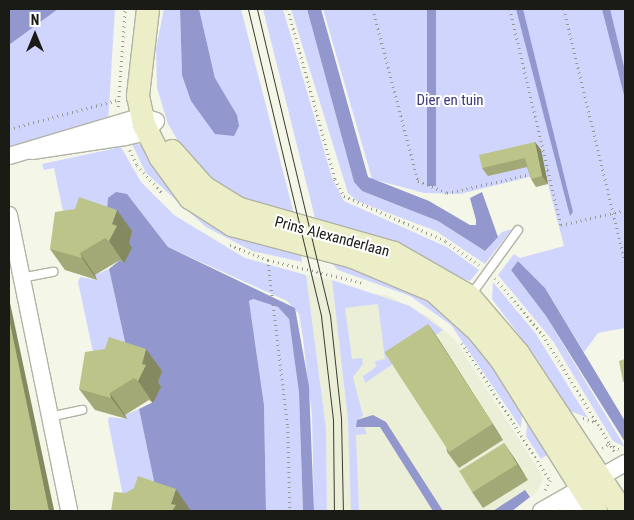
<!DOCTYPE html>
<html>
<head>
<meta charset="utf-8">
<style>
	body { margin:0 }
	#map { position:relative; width:634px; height:520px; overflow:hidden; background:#f4f7e7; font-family:"Roboto Condensed",sans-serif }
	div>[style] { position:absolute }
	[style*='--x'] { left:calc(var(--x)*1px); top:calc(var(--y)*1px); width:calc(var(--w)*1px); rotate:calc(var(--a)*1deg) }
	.built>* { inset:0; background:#ebefd7 }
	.green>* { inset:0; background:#d0d5fe }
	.water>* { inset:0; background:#9297cd; transform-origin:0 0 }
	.path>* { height:2.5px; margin-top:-1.25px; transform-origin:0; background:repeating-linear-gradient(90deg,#98998e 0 1px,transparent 0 5px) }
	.roads { filter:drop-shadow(1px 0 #b1b3a4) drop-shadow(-1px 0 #b1b3a4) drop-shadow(0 1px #b1b3a4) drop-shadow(0 -1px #b1b3a4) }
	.lane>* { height:8px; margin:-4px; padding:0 4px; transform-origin:4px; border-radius:4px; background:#fff }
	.street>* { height:16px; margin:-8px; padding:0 8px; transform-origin:8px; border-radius:8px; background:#fff }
	.secondary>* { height:22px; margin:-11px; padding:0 11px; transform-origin:11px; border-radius:11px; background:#ebeec7 }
	.tram>* { height:1px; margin:-0.5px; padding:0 0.5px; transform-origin:0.5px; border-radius:0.5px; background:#3b3b34 }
	.wall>* { inset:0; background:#a2a976 }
	.shaded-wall>* { inset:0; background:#848960; transform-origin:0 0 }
	.building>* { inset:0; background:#bcc489; transform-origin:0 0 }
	span { translate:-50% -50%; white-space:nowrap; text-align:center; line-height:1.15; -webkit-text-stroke:4px #fff; paint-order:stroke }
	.park-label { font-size:15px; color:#3a3a7c }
	.street-label { font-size:15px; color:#1b1b16 }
	.frame { position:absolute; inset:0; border:10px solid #1b1b16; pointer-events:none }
	.north { position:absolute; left:10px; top:10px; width:50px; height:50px; -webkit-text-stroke:4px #fff; paint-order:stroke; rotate:0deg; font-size:14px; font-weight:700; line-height:20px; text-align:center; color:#1b1b16 }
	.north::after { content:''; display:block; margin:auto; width:18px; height:22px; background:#1b1b16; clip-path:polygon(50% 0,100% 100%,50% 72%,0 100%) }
</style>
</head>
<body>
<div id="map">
	<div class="built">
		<div style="clip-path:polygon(306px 275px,332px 280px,348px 414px,336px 291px,387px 295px,431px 318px,455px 340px,544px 478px,535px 494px,509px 511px,327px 511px,326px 428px)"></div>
	</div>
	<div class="green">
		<div style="clip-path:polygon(58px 9px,115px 9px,108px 122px,9px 147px,9px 45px)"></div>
		<div style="clip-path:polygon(164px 9px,180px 9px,182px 75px,237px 115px,215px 78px,199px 9px,241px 9px,296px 222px,224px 192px,193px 166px,168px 124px,157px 88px,156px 48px)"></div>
		<div style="clip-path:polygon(263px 9px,283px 9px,332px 178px,344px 201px,447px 247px,479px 270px,470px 281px,317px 226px)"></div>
		<div style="clip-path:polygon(291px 9px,307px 9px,354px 182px,362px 191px,438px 221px,485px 251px,502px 232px,512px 229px,485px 264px,436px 231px,357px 201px,348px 193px)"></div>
		<div style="clip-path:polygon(323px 9px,625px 9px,625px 328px,598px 333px,584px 352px,545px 288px,518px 261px,511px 270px,546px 316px,625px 447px,613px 441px,553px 341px,498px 275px,514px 254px,520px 258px,564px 246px,545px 173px,460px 194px,424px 193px,372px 179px)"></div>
		<div style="clip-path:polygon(131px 142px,147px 147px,301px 250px,302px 262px,252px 251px,206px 227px,146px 173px)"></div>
		<div style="clip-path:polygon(121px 147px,141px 182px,174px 215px,245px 258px,306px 275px,326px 428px,327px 511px,314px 511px,312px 416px,303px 338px,299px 314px,287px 301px,168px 247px,131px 199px,106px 222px,66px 226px,54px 168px,44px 170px,42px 164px)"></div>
		<div style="clip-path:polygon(328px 259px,420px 288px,497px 364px,522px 415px,521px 428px,451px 325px,410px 296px,338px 270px)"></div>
		<div style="clip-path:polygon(109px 269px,129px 360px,96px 366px,78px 282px,80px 277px,97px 280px,95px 275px)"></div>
		<div style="clip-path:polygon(332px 280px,410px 306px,443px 330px,365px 383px,363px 376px,376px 367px,375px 361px,385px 359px,378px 304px,345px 308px,352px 359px,362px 358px,363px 364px,353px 377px,363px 416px,357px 420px,359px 428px,364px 427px,367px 434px,356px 435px,359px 511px,351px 511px,348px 420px)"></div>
		<div style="clip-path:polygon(493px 282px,536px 334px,588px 418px,568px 410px,548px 387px,540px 363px,492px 299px)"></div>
		<div style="clip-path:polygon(253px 299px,278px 307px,289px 319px,299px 393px,303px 511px,266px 511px,264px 405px,249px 301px)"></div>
		<div style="clip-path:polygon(139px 409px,158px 500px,125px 506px,108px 421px,109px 417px,126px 419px,125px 415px)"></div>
		<div style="clip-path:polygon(527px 423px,547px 455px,541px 459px,526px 436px)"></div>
	</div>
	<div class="water">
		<div style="clip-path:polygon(9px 9px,58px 9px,9px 45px)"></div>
		<div style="clip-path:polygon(180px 9px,199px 9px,215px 78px,237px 115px,239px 126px,234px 136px,215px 134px,191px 101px,182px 75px)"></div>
		<div style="clip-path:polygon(307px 9px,321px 9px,368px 177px,429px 201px,470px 225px,476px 225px,476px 220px,470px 198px,482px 192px,498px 237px,485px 251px,438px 221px,362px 191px,354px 182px)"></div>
		<div style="left:427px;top:9px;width:9px;height:177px"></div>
		<div style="clip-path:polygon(516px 9px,523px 9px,573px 212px,570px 216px)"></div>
		<div style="clip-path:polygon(602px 9px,610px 9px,625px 71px,625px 99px)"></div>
		<div style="clip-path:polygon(116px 192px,127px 194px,168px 247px,295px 308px,309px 386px,314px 511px,303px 511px,299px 393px,289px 319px,278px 307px,253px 299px,249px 301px,264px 405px,266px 511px,191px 511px,158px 500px,139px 409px,153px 402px,129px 360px,109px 269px,120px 260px,123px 262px,131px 248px,106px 222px,108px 198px)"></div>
		<div style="clip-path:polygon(518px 261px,545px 288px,625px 421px,625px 442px,546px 316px,511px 270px)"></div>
		<div style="clip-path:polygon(373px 415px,386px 422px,443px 511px,433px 511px,380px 427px,356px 427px,357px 420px)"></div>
		<div style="clip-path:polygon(525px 490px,530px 497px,512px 511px,493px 511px)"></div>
	</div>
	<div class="path">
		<div style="--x:288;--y:9;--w:176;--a:74.5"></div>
		<div style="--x:335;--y:179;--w:19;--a:62"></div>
		<div style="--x:344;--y:196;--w:111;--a:23.8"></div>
		<div style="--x:446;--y:241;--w:41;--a:36"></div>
		<div style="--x:373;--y:9;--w:178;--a:75.3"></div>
		<div style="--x:418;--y:181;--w:31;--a:22"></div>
		<div style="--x:447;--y:193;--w:86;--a:-12.7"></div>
		<div style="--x:510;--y:9;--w:165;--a:76.7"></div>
		<div style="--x:548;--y:170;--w:4;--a:166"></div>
		<div style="--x:564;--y:9;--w:260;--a:76.4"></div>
		<div style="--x:118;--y:107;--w:98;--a:-85.9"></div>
		<div style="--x:9;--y:129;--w:112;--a:-15"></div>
		<div style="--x:130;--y:150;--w:17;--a:65"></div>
		<div style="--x:137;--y:165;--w:38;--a:48"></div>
		<div style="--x:548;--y:170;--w:57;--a:76.7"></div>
		<div style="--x:561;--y:225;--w:66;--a:-13.2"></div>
		<div style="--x:230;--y:245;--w:41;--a:21.5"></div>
		<div style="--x:268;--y:260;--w:99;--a:13.5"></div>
		<div style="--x:268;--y:260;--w:168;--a:83.2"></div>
		<div style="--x:288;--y:427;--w:84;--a:88.6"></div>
		<div style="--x:495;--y:278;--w:75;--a:49.9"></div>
		<div style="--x:543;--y:335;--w:137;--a:58.4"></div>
		<div style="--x:462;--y:343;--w:163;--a:57.3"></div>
		<div style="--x:583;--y:418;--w:13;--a:18"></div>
		<div style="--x:602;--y:448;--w:8;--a:-30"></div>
		<div style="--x:609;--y:444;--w:11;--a:27"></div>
		<div style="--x:545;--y:490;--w:11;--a:-63"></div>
	</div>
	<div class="roads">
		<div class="lane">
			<div style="--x:21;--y:278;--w:33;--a:-11"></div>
			<div style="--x:471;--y:295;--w:80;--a:-54.1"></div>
			<div style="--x:49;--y:417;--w:34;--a:-12"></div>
		</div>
		<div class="street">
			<div style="--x:9;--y:156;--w:139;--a:-16.7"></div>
			<div style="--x:142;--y:116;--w:15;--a:20"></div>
			<div style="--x:156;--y:121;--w:14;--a:129"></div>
			<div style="--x:147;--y:132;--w:23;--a:167"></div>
			<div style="--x:125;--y:137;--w:94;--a:171.4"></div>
			<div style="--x:9;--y:215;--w:302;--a:78.5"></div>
			<div style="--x:541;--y:511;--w:97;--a:-29.7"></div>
			<div style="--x:568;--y:511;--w:36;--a:-32"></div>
		</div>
		<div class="secondary">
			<div style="--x:148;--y:9;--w:88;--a:96.6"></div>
			<div style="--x:138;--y:96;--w:30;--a:78"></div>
			<div style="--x:144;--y:125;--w:36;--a:63"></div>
			<div style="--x:160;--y:157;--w:51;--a:53.8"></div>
			<div style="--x:190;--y:198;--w:50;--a:32.7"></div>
			<div style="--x:232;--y:225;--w:125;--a:14.8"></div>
			<div style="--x:353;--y:257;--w:88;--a:22.8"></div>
			<div style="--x:434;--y:291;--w:59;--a:42.3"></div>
			<div style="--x:478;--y:331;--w:38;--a:51"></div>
			<div style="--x:502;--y:361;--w:177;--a:57.9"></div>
			<div style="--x:172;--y:151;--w:48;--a:48.4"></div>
			<div style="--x:204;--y:187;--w:39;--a:32"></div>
			<div style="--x:237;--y:208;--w:163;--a:16"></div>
			<div style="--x:394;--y:253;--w:86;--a:29.8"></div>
			<div style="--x:469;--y:296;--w:75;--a:49.3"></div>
			<div style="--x:518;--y:353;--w:189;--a:56.6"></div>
		</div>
	</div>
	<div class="tram">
		<div style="--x:248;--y:9;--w:316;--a:76.6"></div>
		<div style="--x:321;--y:316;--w:105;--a:83.4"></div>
		<div style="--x:333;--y:420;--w:91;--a:89.4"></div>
		<div style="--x:257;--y:9;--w:315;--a:76.6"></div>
		<div style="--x:330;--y:315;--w:104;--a:83.9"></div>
		<div style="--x:341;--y:418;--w:93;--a:88.8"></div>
	</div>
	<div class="wall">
		<div style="clip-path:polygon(535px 142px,541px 150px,548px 184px,536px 187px,531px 179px,527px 167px,488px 176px,482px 168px)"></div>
		<div style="clip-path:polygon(132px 231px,129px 243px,132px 248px,124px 263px,120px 260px,95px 275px,97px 280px,65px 270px,50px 249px)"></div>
		<div style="clip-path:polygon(428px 324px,439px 340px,503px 440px,459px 468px,447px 452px)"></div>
		<div style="clip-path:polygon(162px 371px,158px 382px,161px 387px,153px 403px,149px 400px,125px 415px,127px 419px,95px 410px,79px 389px)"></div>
		<div style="clip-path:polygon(504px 443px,528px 480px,483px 508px,472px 492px)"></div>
	</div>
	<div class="shaded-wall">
		<div style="clip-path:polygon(535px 142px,541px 150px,548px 184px,542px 176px)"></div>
		<div style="clip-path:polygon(117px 210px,132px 231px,129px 243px,132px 248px,124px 263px,109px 241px,112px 224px)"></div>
		<div style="clip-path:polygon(80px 253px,95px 275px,97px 280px,82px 258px)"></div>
		<div style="left:9px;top:298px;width:217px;height:20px;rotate:78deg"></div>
		<div style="clip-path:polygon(428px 324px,439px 340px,503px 440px,492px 424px)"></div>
		<div style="clip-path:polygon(146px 349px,162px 371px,158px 382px,161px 387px,153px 403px,138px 381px,142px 364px)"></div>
		<div style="clip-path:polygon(110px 393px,125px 415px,127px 419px,111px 398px)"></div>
		<div style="clip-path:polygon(504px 443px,515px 459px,528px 480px,517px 464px)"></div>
		<div style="clip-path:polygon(176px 489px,191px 511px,172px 511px,171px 504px)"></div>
	</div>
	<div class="building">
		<div style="clip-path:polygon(535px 142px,542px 176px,531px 179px,525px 158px,482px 168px,479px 155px)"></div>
		<div style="clip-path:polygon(79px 197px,117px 210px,112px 224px,117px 226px,109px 241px,105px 238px,80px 253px,82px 258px,50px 249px,55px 212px,75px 209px)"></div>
		<div style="clip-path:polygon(9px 318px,49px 511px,9px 511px)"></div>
		<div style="left:428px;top:324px;width:119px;height:52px;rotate:57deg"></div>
		<div style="clip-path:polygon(109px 337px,146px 349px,142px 364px,146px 365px,138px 381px,134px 378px,110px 393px,111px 398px,79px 389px,85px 352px,105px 349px)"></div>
		<div style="clip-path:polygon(625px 359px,625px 381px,623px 382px,619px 361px)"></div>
		<div style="left:504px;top:443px;width:25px;height:53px;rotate:58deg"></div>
		<div style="clip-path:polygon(138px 476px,176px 489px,171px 504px,176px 505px,172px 511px,111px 511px,114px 492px,126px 493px,134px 488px)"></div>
	</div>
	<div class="park-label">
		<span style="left:450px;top:101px">Dier en tuin</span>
	</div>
	<div class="street-label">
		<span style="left:332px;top:237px;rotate:15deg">Prins Alexanderlaan</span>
	</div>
	<div class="frame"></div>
	<div class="north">N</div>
</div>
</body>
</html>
